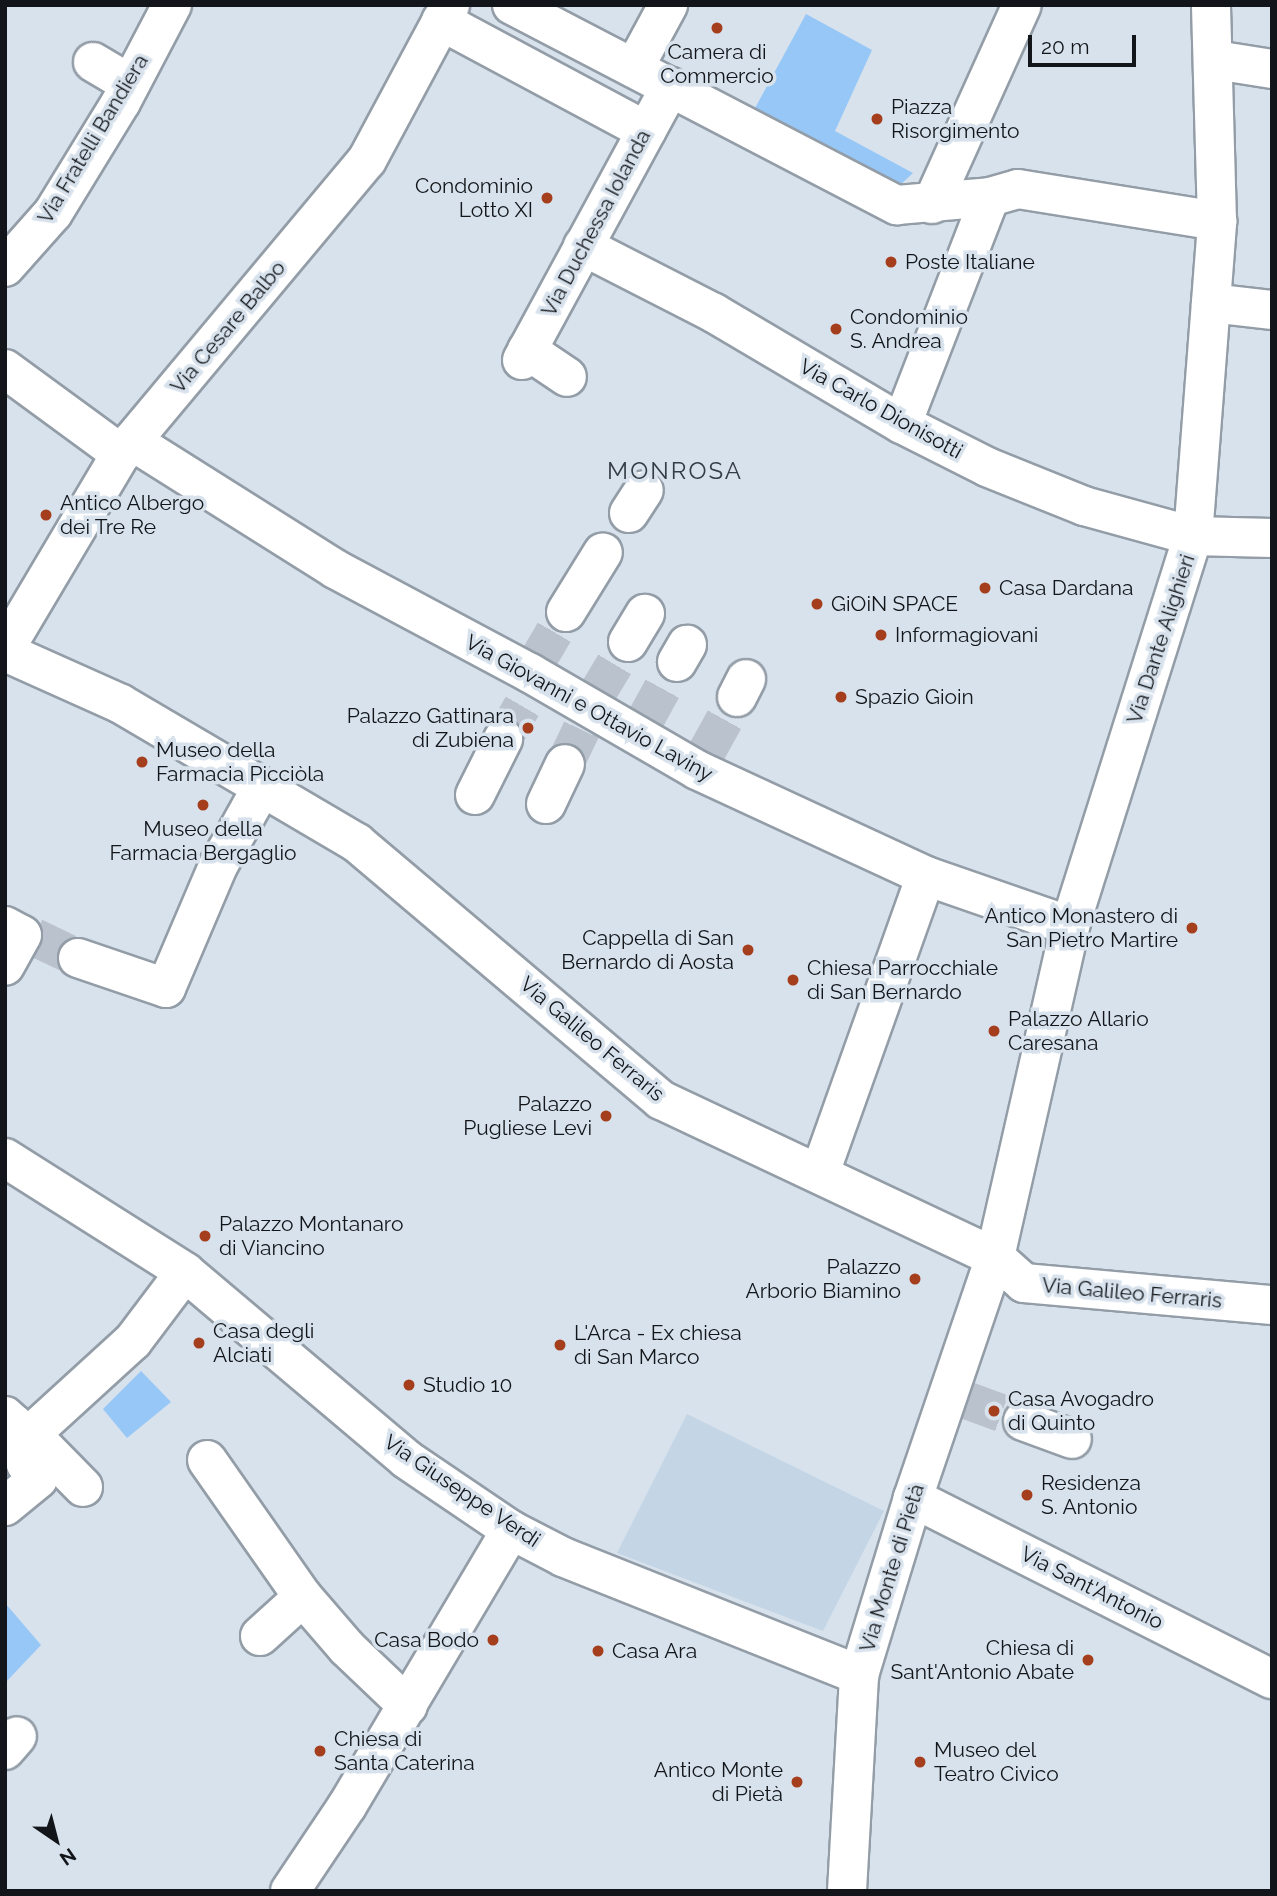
<!DOCTYPE html>
<html>
<head>
<meta charset="utf-8">
<style>
	body { margin:0 }
	#map { position:relative; width:1277px; height:1896px; overflow:hidden; background:#d8e2ed; font-family:Raleway,sans-serif }
	div>[style] { position:absolute }
	[style*='--x'] { left:calc(var(--x)*1px); top:calc(var(--y)*1px); width:calc(var(--w)*1px); rotate:calc(var(--a)*1deg) }
	.built>* { inset:0; background:#c4d5e5 }
	.green>* { inset:0; background:#96c7f6 }
	.minor-tunnel>* { height:38px; margin-top:-19px; transform-origin:0; background:repeating-linear-gradient(90deg,#bac3cd 0 38px,transparent 0 57px) }
	.roads { filter:drop-shadow(2px 0 #939da7) drop-shadow(-2px 0 #939da7) drop-shadow(0 2px #939da7) drop-shadow(0 -2px #939da7) }
	.minor>* { height:38px; margin:-19px; padding:0 19px; transform-origin:19px; border-radius:19px; background:#fff }
	.dots>* { width:19px; height:19px; translate:-50% -50%; box-sizing:border-box; border:4px solid #d8e2ed; border-radius:50% }
	span { translate:-50% -50%; white-space:nowrap; text-align:center; line-height:1.15; -webkit-text-stroke:7px #d8e2ed; paint-order:stroke }
	.poi-label { font-size:21px; color:#12161a }
	.left { translate:0 -50%; text-align:left }
	.right { translate:-100% -50%; text-align:right }
	.street-label { font-size:21px; color:#12161a }
	.quarter-label { font-size:24px; color:#343d46; letter-spacing:2px }
	.frame { position:absolute; inset:0; border:7px solid #12161a; pointer-events:none }
	.north { position:absolute; left:21px; top:1805px; width:70px; height:70px; -webkit-text-stroke:5px #d8e2ed; paint-order:stroke; rotate:145deg; font-size:19px; font-weight:700; line-height:28px; text-align:center; color:#12161a }
	.north::after { content:''; display:block; margin:auto; width:24px; height:32px; background:#12161a; clip-path:polygon(50% 0,100% 100%,50% 72%,0 100%) }
	.scale { position:absolute; left:1028px; top:35px; width:108px; height:32px; box-sizing:border-box; border:4px solid #12161a; border-top:0; padding-left:9px; font-size:21px; line-height:24px; white-space:nowrap; color:#12161a; -webkit-text-stroke:5px #d8e2ed; paint-order:stroke }
</style>
</head>
<body>
<div id="map">
	<div class="built">
		<div style="clip-path:polygon(687px 1414px,884px 1511px,823px 1631px,617px 1553px)"></div>
	</div>
	<div class="green">
		<div style="clip-path:polygon(806px 14px,872px 50px,835px 131px,913px 173px,899px 186px,747px 123px)"></div>
		<div style="clip-path:polygon(141px 1371px,171px 1402px,127px 1438px,103px 1409px)"></div>
		<div style="clip-path:polygon(5px 1603px,41px 1645px,5px 1683px)"></div>
	</div>
	<div class="minor-tunnel">
		<div style="--x:535;--y:665;--w:61;--a:-59.7"></div>
		<div style="--x:595;--y:697;--w:64;--a:-59"></div>
		<div style="--x:644;--y:722;--w:68;--a:-61.2"></div>
		<div style="--x:503;--y:739;--w:53;--a:-59.6"></div>
		<div style="--x:706;--y:753;--w:64;--a:-61"></div>
		<div style="--x:565;--y:764;--w:47;--a:-64.5"></div>
		<div style="--x:34;--y:937;--w:49;--a:25.5"></div>
		<div style="--x:966;--y:1400;--w:61;--a:20.2"></div>
	</div>
	<div class="roads">
		<div class="minor">
			<div style="--x:512;--y:5;--w:434;--a:27.5"></div>
			<div style="--x:897;--y:205;--w:93;--a:-4.9"></div>
			<div style="--x:990;--y:197;--w:29;--a:-16"></div>
			<div style="--x:1018;--y:189;--w:202;--a:9.1"></div>
			<div style="--x:441;--y:21;--w:233;--a:28.2"></div>
			<div style="--x:1215;--y:60;--w:58;--a:9"></div>
			<div style="--x:93;--y:62;--w:43;--a:30.7"></div>
			<div style="--x:634;--y:68;--w:72;--a:-61.6"></div>
			<div style="--x:932;--y:204;--w:218;--a:-65.7"></div>
			<div style="--x:583;--y:246;--w:147;--a:27.1"></div>
			<div style="--x:714;--y:313;--w:218;--a:30.6"></div>
			<div style="--x:902;--y:424;--w:95;--a:26.8"></div>
			<div style="--x:987;--y:467;--w:105;--a:21.9"></div>
			<div style="--x:1084;--y:506;--w:113;--a:15.4"></div>
			<div style="--x:1193;--y:536;--w:79;--a:1.5"></div>
			<div style="--x:5;--y:267;--w:72;--a:-48.4"></div>
			<div style="--x:53;--y:213;--w:130;--a:-58.5"></div>
			<div style="--x:121;--y:102;--w:110;--a:-62.3"></div>
			<div style="--x:1211;--y:303;--w:61;--a:6.5"></div>
			<div style="--x:527;--y:350;--w:48;--a:34"></div>
			<div style="--x:522;--y:360;--w:311;--a:-61.5"></div>
			<div style="--x:5;--y:369;--w:144;--a:36.2"></div>
			<div style="--x:902;--y:424;--w:243;--a:-68.8"></div>
			<div style="--x:132;--y:441;--w:240;--a:32.2"></div>
			<div style="--x:335;--y:569;--w:221;--a:28.1"></div>
			<div style="--x:530;--y:673;--w:193;--a:30.1"></div>
			<div style="--x:697;--y:770;--w:252;--a:24.8"></div>
			<div style="--x:926;--y:876;--w:152;--a:19.1"></div>
			<div style="--x:629;--y:513;--w:27;--a:-57"></div>
			<div style="--x:566;--y:612;--w:70;--a:-58.3"></div>
			<div style="--x:628;--y:642;--w:33;--a:-59"></div>
			<div style="--x:5;--y:649;--w:227;--a:-59.3"></div>
			<div style="--x:121;--y:454;--w:383;--a:-50.1"></div>
			<div style="--x:367;--y:160;--w:176;--a:-61.8"></div>
			<div style="--x:5;--y:652;--w:127;--a:24.1"></div>
			<div style="--x:121;--y:704;--w:274;--a:30.5"></div>
			<div style="--x:357;--y:843;--w:398;--a:40.2"></div>
			<div style="--x:661;--y:1100;--w:369;--a:25.2"></div>
			<div style="--x:995;--y:1257;--w:39;--a:42"></div>
			<div style="--x:1024;--y:1283;--w:249;--a:5.1"></div>
			<div style="--x:677;--y:662;--w:20;--a:-60"></div>
			<div style="--x:737;--y:697;--w:20;--a:-63"></div>
			<div style="--x:475;--y:795;--w:63;--a:-63.4"></div>
			<div style="--x:546;--y:804;--w:44;--a:-64.6"></div>
			<div style="--x:5;--y:926;--w:19;--a:28"></div>
			<div style="--x:22;--y:935;--w:35;--a:119"></div>
			<div style="--x:78;--y:958;--w:93;--a:18.8"></div>
			<div style="--x:166;--y:988;--w:133;--a:-66.9"></div>
			<div style="--x:218;--y:866;--w:90;--a:-60.9"></div>
			<div style="--x:5;--y:1158;--w:213;--a:32.3"></div>
			<div style="--x:185;--y:1272;--w:289;--a:40.2"></div>
			<div style="--x:406;--y:1459;--w:127;--a:34.1"></div>
			<div style="--x:511;--y:1530;--w:59;--a:27.4"></div>
			<div style="--x:563;--y:1557;--w:319;--a:21.7"></div>
			<div style="--x:820;--y:1173;--w:315;--a:-70.4"></div>
			<div style="--x:5;--y:1416;--w:12;--a:42"></div>
			<div style="--x:14;--y:1424;--w:42;--a:73.3"></div>
			<div style="--x:26;--y:1464;--w:19;--a:51"></div>
			<div style="--x:38;--y:1479;--w:43;--a:140.7"></div>
			<div style="--x:1023;--y:1421;--w:52;--a:20.2"></div>
			<div style="--x:207;--y:1460;--w:167;--a:55"></div>
			<div style="--x:303;--y:1597;--w:67;--a:49.2"></div>
			<div style="--x:347;--y:1648;--w:84;--a:43.6"></div>
			<div style="--x:83;--y:1487;--w:74;--a:-134.5"></div>
			<div style="--x:31;--y:1434;--w:138;--a:-42.4"></div>
			<div style="--x:133;--y:1341;--w:86;--a:-53"></div>
			<div style="--x:913;--y:1498;--w:402;--a:26.8"></div>
			<div style="--x:260;--y:1636;--w:58;--a:-42.2"></div>
			<div style="--x:5;--y:1750;--w:18;--a:-49"></div>
			<div style="--x:290;--y:1891;--w:102;--a:-56.2"></div>
			<div style="--x:347;--y:1806;--w:321;--a:-59.3"></div>
			<div style="--x:847;--y:1891;--w:216;--a:-86.8"></div>
			<div style="--x:859;--y:1675;--w:185;--a:-73"></div>
			<div style="--x:913;--y:1498;--w:255;--a:-71.2"></div>
			<div style="--x:995;--y:1257;--w:339;--a:-77.2"></div>
			<div style="--x:1070;--y:926;--w:409;--a:-72.5"></div>
			<div style="--x:1193;--y:536;--w:316;--a:-85.6"></div>
			<div style="--x:1217;--y:221;--w:216;--a:-91.6"></div>
		</div>
	</div>
	<div class="dots">
		<div style="left:717px;top:28px;background:#a53e1c"></div>
		<div style="left:877px;top:119px;background:#a53e1c"></div>
		<div style="left:547px;top:198px;background:#a53e1c"></div>
		<div style="left:891px;top:262px;background:#a53e1c"></div>
		<div style="left:836px;top:329px;background:#a53e1c"></div>
		<div style="left:46px;top:515px;background:#a53e1c"></div>
		<div style="left:985px;top:588px;background:#a53e1c"></div>
		<div style="left:817px;top:604px;background:#a53e1c"></div>
		<div style="left:881px;top:635px;background:#a53e1c"></div>
		<div style="left:841px;top:697px;background:#a53e1c"></div>
		<div style="left:528px;top:728px;background:#a53e1c"></div>
		<div style="left:142px;top:762px;background:#a53e1c"></div>
		<div style="left:203px;top:805px;background:#a53e1c"></div>
		<div style="left:1192px;top:928px;background:#a53e1c"></div>
		<div style="left:748px;top:950px;background:#a53e1c"></div>
		<div style="left:793px;top:980px;background:#a53e1c"></div>
		<div style="left:994px;top:1031px;background:#a53e1c"></div>
		<div style="left:606px;top:1116px;background:#a53e1c"></div>
		<div style="left:205px;top:1236px;background:#a53e1c"></div>
		<div style="left:915px;top:1279px;background:#a53e1c"></div>
		<div style="left:199px;top:1343px;background:#a53e1c"></div>
		<div style="left:560px;top:1345px;background:#a53e1c"></div>
		<div style="left:409px;top:1385px;background:#a53e1c"></div>
		<div style="left:994px;top:1411px;background:#a53e1c"></div>
		<div style="left:1027px;top:1495px;background:#a53e1c"></div>
		<div style="left:493px;top:1640px;background:#a53e1c"></div>
		<div style="left:598px;top:1651px;background:#a53e1c"></div>
		<div style="left:1088px;top:1660px;background:#a53e1c"></div>
		<div style="left:320px;top:1751px;background:#a53e1c"></div>
		<div style="left:920px;top:1762px;background:#a53e1c"></div>
		<div style="left:797px;top:1782px;background:#a53e1c"></div>
	</div>
	<div class="poi-label">
		<span style="left:717px;top:64px">Camera di<br>Commercio</span>
		<span class="left" style="left:891px;top:119px">Piazza<br>Risorgimento</span>
		<span class="right" style="left:533px;top:198px">Condominio<br>Lotto XI</span>
		<span class="left" style="left:905px;top:262px">Poste Italiane</span>
		<span class="left" style="left:850px;top:329px">Condominio<br>S. Andrea</span>
		<span class="left" style="left:60px;top:515px">Antico Albergo<br>dei Tre Re</span>
		<span class="left" style="left:999px;top:588px">Casa Dardana</span>
		<span class="left" style="left:831px;top:604px">GiOiN SPACE</span>
		<span class="left" style="left:895px;top:635px">Informagiovani</span>
		<span class="left" style="left:855px;top:697px">Spazio Gioin</span>
		<span class="right" style="left:514px;top:728px">Palazzo Gattinara<br>di Zubiena</span>
		<span class="left" style="left:156px;top:762px">Museo della<br>Farmacia Picciòla</span>
		<span style="left:203px;top:841px">Museo della<br>Farmacia Bergaglio</span>
		<span class="right" style="left:1178px;top:928px">Antico Monastero di<br>San Pietro Martire</span>
		<span class="right" style="left:734px;top:950px">Cappella di San<br>Bernardo di Aosta</span>
		<span class="left" style="left:807px;top:980px">Chiesa Parrocchiale<br>di San Bernardo</span>
		<span class="left" style="left:1008px;top:1031px">Palazzo Allario<br>Caresana</span>
		<span class="right" style="left:592px;top:1116px">Palazzo<br>Pugliese Levi</span>
		<span class="left" style="left:219px;top:1236px">Palazzo Montanaro<br>di Viancino</span>
		<span class="right" style="left:901px;top:1279px">Palazzo<br>Arborio Biamino</span>
		<span class="left" style="left:213px;top:1343px">Casa degli<br>Alciati</span>
		<span class="left" style="left:574px;top:1345px">L'Arca - Ex chiesa<br>di San Marco</span>
		<span class="left" style="left:423px;top:1385px">Studio 10</span>
		<span class="left" style="left:1008px;top:1411px">Casa Avogadro<br>di Quinto</span>
		<span class="left" style="left:1041px;top:1495px">Residenza<br>S. Antonio</span>
		<span class="right" style="left:479px;top:1640px">Casa Bodo</span>
		<span class="right" style="left:1074px;top:1660px">Chiesa di<br>Sant'Antonio Abate</span>
		<span class="left" style="left:612px;top:1651px">Casa Ara</span>
		<span class="left" style="left:334px;top:1751px">Chiesa di<br>Santa Caterina</span>
		<span class="left" style="left:934px;top:1762px">Museo del<br>Teatro Civico</span>
		<span class="right" style="left:783px;top:1782px">Antico Monte<br>di Pietà</span>
	</div>
	<div class="street-label">
		<span style="left:93px;top:139px;rotate:-59deg">Via Fratelli Bandiera</span>
		<span style="left:596px;top:223px;rotate:-62deg">Via Duchessa Iolanda</span>
		<span style="left:228px;top:327px;rotate:-50deg">Via Cesare Balbo</span>
		<span style="left:881px;top:409px;rotate:29deg">Via Carlo Dionisotti</span>
		<span style="left:1161px;top:639px;rotate:-72deg">Via Dante Alighieri</span>
		<span style="left:589px;top:708px;rotate:29deg">Via Giovanni e Ottavio Laviny</span>
		<span style="left:592px;top:1039px;rotate:40deg">Via Galileo Ferraris</span>
		<span style="left:1132px;top:1293px;rotate:5deg">Via Galileo Ferraris</span>
		<span style="left:462px;top:1491px;rotate:34deg">Via Giuseppe Verdi</span>
		<span style="left:892px;top:1568px;rotate:-73deg">Via Monte di Pietà</span>
		<span style="left:1092px;top:1588px;rotate:27deg">Via Sant'Antonio</span>
	</div>
	<div class="quarter-label">
		<span style="left:675px;top:471px">MONROSA</span>
	</div>
	<div class="frame"></div>
	<div class="north">N</div>
	<div class="scale">20 m</div>
</div>
</body>
</html>
